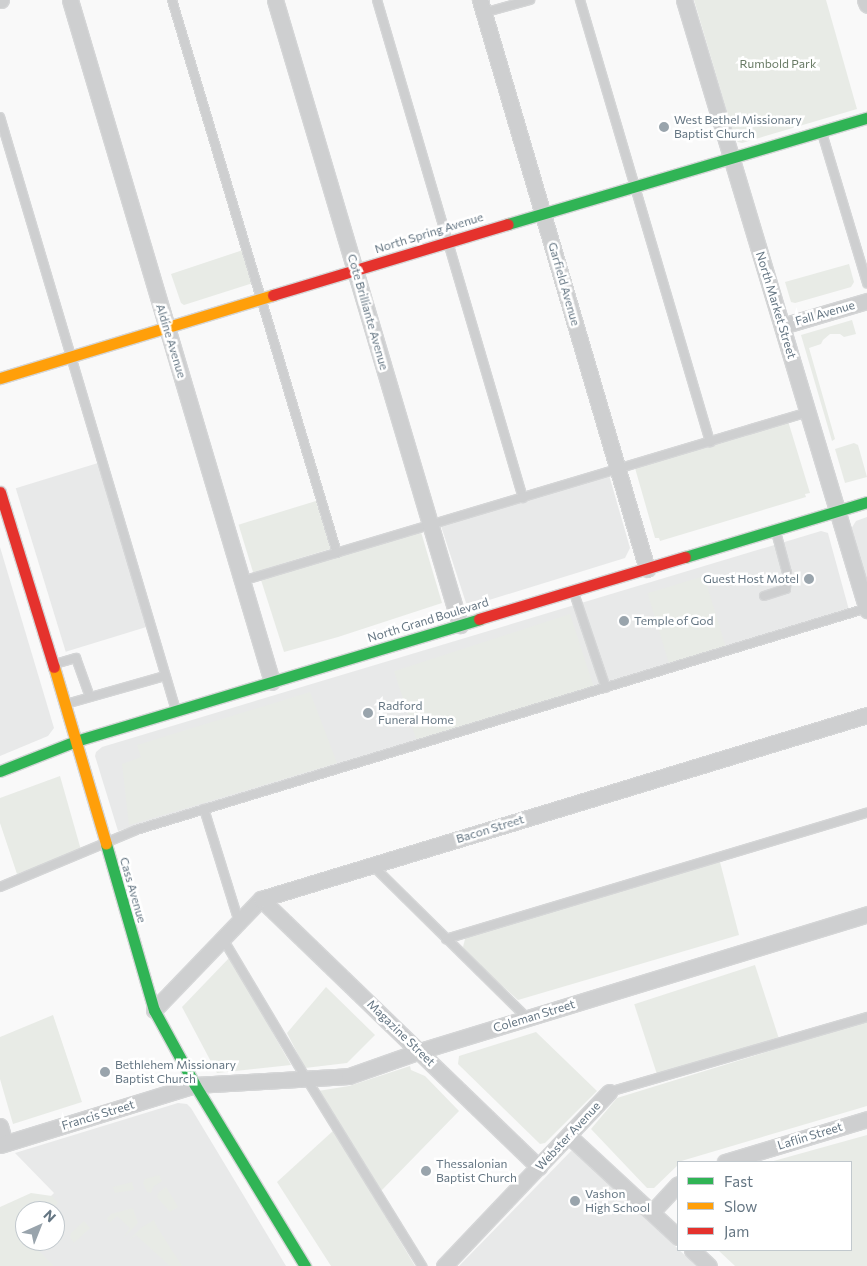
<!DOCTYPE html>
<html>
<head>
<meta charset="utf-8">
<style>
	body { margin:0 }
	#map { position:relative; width:867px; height:1266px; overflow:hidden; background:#f9f9f9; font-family:Commissioner,sans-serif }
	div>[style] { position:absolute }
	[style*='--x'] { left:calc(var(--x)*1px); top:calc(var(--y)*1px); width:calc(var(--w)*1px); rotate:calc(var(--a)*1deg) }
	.built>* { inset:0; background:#e8e9e9; transform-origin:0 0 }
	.green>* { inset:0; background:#e8ebe6; transform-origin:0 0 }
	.roads { filter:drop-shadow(1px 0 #d5d6d7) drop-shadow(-1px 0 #d5d6d7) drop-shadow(0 1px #d5d6d7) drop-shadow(0 -1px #d5d6d7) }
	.lane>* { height:8px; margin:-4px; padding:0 4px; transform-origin:4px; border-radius:4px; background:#cecfd0 }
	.street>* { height:15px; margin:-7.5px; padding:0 7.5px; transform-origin:7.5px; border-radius:7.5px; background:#cecfd0 }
	.fast>* { height:11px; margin:-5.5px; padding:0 5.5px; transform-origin:5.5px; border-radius:5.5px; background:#30b455 }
	.slow>* { height:11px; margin:-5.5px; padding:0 5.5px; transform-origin:5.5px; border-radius:5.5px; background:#ff9f0a }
	.jam>* { height:11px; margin:-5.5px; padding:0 5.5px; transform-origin:5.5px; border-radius:5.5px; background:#e5322d }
	.dots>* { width:14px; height:14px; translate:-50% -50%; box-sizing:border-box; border:2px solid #fff; border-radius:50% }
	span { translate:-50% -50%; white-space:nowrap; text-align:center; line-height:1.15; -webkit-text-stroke:5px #fff; paint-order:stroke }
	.park-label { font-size:12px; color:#687a64 }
	.poi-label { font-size:12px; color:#657683 }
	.left { translate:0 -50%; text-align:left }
	.right { translate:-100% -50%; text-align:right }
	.street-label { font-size:12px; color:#657683 }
	.legend { position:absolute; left:677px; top:1161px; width:175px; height:90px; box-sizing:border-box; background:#fff; border:1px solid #c1c8cd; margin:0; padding:6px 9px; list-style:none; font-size:15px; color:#657683 }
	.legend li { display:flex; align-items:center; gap:10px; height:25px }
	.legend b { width:25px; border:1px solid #c1c8cd }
	.north { position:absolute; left:15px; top:1201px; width:50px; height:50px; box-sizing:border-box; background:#fff; border:1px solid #c1c8cd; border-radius:50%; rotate:44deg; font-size:14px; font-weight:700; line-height:20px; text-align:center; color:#657683 }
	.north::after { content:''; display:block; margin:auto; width:18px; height:22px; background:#99a4ac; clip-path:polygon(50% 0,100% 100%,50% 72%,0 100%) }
</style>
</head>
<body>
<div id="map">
	<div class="built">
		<div style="left:98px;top:463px;width:171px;height:86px;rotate:73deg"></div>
		<div style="clip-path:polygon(609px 475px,630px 548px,625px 558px,473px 605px,466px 603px,441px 526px)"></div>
		<div style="clip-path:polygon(867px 517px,867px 585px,851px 529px,856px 521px)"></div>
		<div style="clip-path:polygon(821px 531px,828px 533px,829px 537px,849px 610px,118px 831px,95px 756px,96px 752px,102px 747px)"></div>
		<div style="clip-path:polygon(0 547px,54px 728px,48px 736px,0 756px)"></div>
		<div style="clip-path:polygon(178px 1103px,187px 1104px,191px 1108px,286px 1266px,0 1266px,25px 1241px,55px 1241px,55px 1211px,36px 1211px,54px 1193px,15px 1153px)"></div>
		<div style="clip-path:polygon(571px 1151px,578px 1153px,696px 1266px,459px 1266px)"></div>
	</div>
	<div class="green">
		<div style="clip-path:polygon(694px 0,826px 0,857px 109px,742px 143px,738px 142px,735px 139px)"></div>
		<div style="clip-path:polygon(243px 250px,253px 283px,184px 305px,181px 303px,171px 274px)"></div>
		<div style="clip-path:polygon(849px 264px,854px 282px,851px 287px,795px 303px,791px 302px,785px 282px)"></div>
		<div style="clip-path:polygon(852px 320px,856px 334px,844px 337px,840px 334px,830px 334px,823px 340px,821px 344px,809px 348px,835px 439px,832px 441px,801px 335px)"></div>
		<div style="clip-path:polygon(788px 421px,810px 493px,805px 494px,806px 497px,660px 541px,659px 538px,655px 538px,635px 468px)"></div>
		<div style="clip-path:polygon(854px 443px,858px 445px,867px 477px,845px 483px,835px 449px)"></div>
		<div style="left:316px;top:501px;width:50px;height:81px;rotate:73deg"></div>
		<div style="clip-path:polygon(421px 532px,442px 603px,338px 637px,284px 652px,261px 580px)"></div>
		<div style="left:704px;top:576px;width:73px;height:59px;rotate:73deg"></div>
		<div style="left:570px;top:614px;width:76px;height:185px;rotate:72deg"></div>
		<div style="clip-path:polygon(310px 692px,337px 763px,129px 825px,122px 764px,141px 757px,137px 745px)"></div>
		<div style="clip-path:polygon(60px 776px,81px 850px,17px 874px,0 823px,0 798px)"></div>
		<div style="clip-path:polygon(720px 862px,739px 935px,518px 1000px,467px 954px,463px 947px,465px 939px,472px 934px)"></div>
		<div style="clip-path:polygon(230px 957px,291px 1065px,217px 1073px,182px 1007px)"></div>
		<div style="left:755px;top:965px;width:76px;height:127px;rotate:72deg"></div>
		<div style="clip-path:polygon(326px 987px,375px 1035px,347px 1063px,305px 1068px,287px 1033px)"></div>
		<div style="clip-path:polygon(53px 1015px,82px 1102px,13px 1124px,0 1079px,0 1037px)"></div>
		<div style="clip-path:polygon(867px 1021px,867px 1106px,678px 1162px,678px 1165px,654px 1188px,647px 1188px,591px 1129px,617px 1098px)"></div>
		<div style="clip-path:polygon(536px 1032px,597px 1091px,545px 1143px,540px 1144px,458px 1064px,459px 1056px)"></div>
		<div style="clip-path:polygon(410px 1066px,411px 1070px,425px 1076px,459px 1111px,380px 1192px,318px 1091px,349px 1086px)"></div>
		<div style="clip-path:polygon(334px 1130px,415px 1266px,331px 1266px,277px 1182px)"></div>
		<div style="clip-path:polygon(867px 1135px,867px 1266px,735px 1266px,718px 1250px,851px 1250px,851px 1162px,770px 1162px)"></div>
		<div style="clip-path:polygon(159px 1175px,162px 1181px,153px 1187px,151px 1193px,147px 1192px,143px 1183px,145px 1179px)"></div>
		<div style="clip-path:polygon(132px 1182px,134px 1190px,115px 1193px,113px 1187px)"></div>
		<div style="clip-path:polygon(166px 1187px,178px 1207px,170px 1212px,157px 1197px,159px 1192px)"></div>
		<div style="clip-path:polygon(31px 1193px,52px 1196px,58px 1203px,50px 1211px,25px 1211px,25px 1241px,44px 1241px,37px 1249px,54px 1266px,0 1266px,0 1207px)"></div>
		<div style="clip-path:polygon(133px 1208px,138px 1223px,123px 1238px,130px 1228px,117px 1216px,109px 1223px,107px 1218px,111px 1214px)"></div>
		<div style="clip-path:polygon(154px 1220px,157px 1227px,182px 1266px,170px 1266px,136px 1235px,127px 1242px,141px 1228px)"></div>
		<div style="clip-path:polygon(84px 1221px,90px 1228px,74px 1243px,70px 1237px,71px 1233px)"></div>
	</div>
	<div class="roads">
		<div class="lane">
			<div style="--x:172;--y:0;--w:577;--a:73.39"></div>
			<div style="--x:377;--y:0;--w:519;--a:73.66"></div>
			<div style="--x:580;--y:0;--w:461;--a:73.6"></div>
			<div style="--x:483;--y:13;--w:49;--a:-15.5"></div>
			<div style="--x:0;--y:117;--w:615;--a:73.48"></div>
			<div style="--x:822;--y:133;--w:157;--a:73.3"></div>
			<div style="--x:242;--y:581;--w:591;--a:-16.62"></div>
			<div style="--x:574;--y:593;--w:100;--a:71.4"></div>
			<div style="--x:764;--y:596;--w:23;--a:-18"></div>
			<div style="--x:786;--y:589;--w:16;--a:-86"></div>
			<div style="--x:787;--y:573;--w:42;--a:-105"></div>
			<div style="--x:55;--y:664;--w:22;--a:-16"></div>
			<div style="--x:76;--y:658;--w:41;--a:70.3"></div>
			<div style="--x:66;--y:704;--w:103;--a:-15.8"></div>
			<div style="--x:204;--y:809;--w:118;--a:72.8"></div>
			<div style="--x:372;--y:865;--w:218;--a:44.6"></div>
			<div style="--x:0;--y:887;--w:147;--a:-22.7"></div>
			<div style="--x:136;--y:830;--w:764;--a:-16.89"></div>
			<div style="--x:223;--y:939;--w:162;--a:59.2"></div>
			<div style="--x:306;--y:1078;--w:221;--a:58.3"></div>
			<div style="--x:446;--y:939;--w:439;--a:-16.7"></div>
			<div style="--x:609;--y:1092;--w:269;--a:-16.2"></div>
		</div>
		<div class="street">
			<div style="--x:0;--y:0;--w:1;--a:0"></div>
			<div style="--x:70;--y:0;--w:711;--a:73.5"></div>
			<div style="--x:275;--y:0;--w:652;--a:73.51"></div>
			<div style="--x:480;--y:0;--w:593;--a:73.64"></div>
			<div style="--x:684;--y:0;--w:637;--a:73.3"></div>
			<div style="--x:865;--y:0;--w:5;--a:68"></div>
			<div style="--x:782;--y:326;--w:89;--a:-16.4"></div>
			<div style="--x:261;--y:899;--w:386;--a:44"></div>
			<div style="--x:154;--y:1010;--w:154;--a:-46.1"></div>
			<div style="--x:261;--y:899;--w:633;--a:-16.89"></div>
			<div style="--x:0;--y:1126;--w:18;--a:74"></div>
			<div style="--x:569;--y:1136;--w:149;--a:42.8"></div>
			<div style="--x:0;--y:1145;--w:204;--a:-17.1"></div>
			<div style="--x:195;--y:1085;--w:154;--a:-3.3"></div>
			<div style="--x:349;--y:1076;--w:75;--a:-19.4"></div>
			<div style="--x:420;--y:1051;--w:468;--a:-17"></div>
			<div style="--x:725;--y:1162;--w:148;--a:-16.8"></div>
			<div style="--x:652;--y:1212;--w:38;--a:-47"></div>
			<div style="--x:692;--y:1250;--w:23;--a:43"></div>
			<div style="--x:444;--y:1266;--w:240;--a:-46.5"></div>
		</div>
		<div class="fast">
			<div style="--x:508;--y:224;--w:374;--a:-16.5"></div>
			<div style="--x:685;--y:557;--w:190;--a:-16.8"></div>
			<div style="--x:0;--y:771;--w:82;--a:-21.5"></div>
			<div style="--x:76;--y:741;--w:421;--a:-16.8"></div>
			<div style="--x:106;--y:844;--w:173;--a:73.9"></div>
			<div style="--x:154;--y:1010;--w:85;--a:61.3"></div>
			<div style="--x:195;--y:1085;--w:212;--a:58.7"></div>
		</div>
		<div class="slow">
			<div style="--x:0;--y:378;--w:285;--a:-16.9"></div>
			<div style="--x:54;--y:667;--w:184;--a:73.6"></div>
		</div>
		<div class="jam">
			<div style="--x:273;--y:295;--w:245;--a:-16.8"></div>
			<div style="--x:0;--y:492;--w:183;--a:72.9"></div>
			<div style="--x:479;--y:619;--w:215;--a:-16.8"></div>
		</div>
	</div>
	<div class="dots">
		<div style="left:664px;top:127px;background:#99a4ac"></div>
		<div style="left:809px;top:579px;background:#99a4ac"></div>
		<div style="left:624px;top:621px;background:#99a4ac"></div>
		<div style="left:368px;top:713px;background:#99a4ac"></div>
		<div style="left:105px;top:1072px;background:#99a4ac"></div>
		<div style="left:426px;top:1171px;background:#99a4ac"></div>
		<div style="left:575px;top:1201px;background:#99a4ac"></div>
	</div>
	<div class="park-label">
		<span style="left:778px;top:64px">Rumbold Park</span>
	</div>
	<div class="poi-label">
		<span class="left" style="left:674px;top:127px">West Bethel Missionary<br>Baptist Church</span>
		<span class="right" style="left:799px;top:579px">Guest Host Motel</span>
		<span class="left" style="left:634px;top:621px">Temple of God</span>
		<span class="left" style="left:378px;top:713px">Radford<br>Funeral Home</span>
		<span class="left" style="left:115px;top:1072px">Bethlehem Missionary<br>Baptist Church</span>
		<span class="left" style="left:436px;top:1171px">Thessalonian<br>Baptist Church</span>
		<span class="left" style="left:585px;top:1201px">Vashon<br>High School</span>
	</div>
	<div class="street-label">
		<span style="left:429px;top:233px;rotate:-17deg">North Spring Avenue</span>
		<span style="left:564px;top:284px;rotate:74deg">Garfield Avenue</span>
		<span style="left:776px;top:305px;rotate:73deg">North Market Street</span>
		<span style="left:368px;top:312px;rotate:74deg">Cote Brilliante Avenue</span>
		<span style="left:825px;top:313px;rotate:-16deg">Fall Avenue</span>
		<span style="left:171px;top:341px;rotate:73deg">Aldine Avenue</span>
		<span style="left:428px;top:620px;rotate:-17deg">North Grand Boulevard</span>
		<span style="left:490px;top:829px;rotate:-17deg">Bacon Street</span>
		<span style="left:133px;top:890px;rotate:74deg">Cass Avenue</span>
		<span style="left:534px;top:1016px;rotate:-17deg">Coleman Street</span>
		<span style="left:401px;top:1033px;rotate:44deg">Magazine Street</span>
		<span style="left:98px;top:1115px;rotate:-17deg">Francis Street</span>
		<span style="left:568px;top:1136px;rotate:-47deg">Webster Avenue</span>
		<span style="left:810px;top:1136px;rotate:-17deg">Laflin Street</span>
	</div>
	<ul class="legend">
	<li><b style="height:6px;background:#30b455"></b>Fast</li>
	<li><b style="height:6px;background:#ff9f0a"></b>Slow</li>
	<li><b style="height:6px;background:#e5322d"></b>Jam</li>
	</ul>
	<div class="north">N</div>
</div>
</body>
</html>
